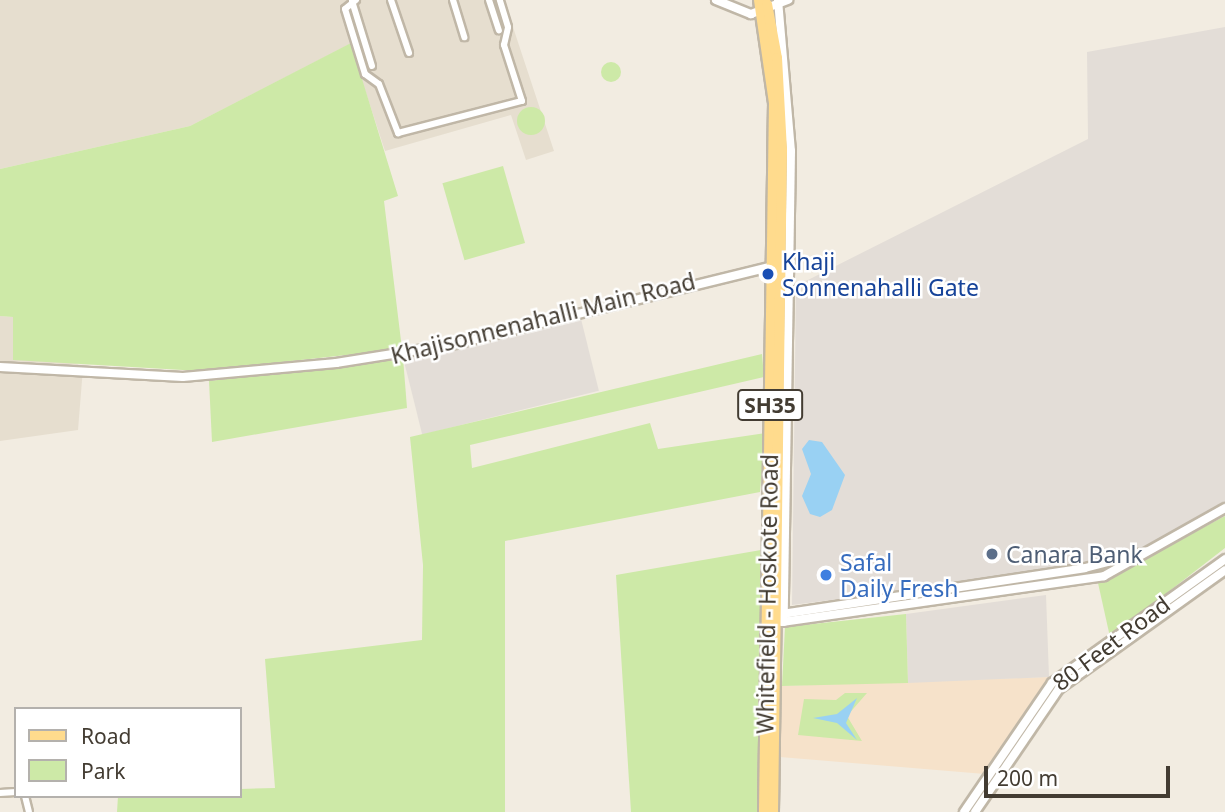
<!DOCTYPE html>
<html>
<head>
<meta charset="utf-8">
<style>
	body { margin:0 }
	#map { position:relative; width:1225px; height:812px; overflow:hidden; background:#f2ece1; font-family:"Noto Sans",sans-serif }
	div>[style] { position:absolute }
	[style*='--x'] { left:calc(var(--x)*1px); top:calc(var(--y)*1px); width:calc(var(--w)*1px); rotate:calc(var(--a)*1deg) }
	.residential>* { inset:0; background:#e6decf }
	.commercial>* { inset:0; background:#f6e2ca }
	.industrial>* { inset:0; background:#e3ddd7; transform-origin:0 0 }
	.green>* { inset:0; background:#cde9a7; transform-origin:0 0 }
	.round { border-radius:50% }
	.water>* { inset:0; background:#99d1f3 }
	.roads { filter:drop-shadow(2px 0 #c0b7a7) drop-shadow(-2px 0 #c0b7a7) drop-shadow(0 2px #c0b7a7) drop-shadow(0 -2px #c0b7a7) }
	.minor>* { height:6px; margin:-3px; padding:0 3px; transform-origin:3px; border-radius:3px; background:#fff }
	.tertiary>* { height:8px; margin:-4px; padding:0 4px; transform-origin:4px; border-radius:4px; background:#fff }
	.primary>* { height:10px; margin:-5px; padding:0 5px; transform-origin:5px; border-radius:5px; background:#ffdb8d }
	.dots>* { width:19px; height:19px; translate:-50% -50%; box-sizing:border-box; border:4px solid #fff; border-radius:50% }
	span { translate:-50% -50%; white-space:nowrap; text-align:center; line-height:1.15; -webkit-text-stroke:5px #fff; paint-order:stroke }
	.shield-label span { padding:2px 5px; background:#fff; border:2px solid; border-radius:5px; -webkit-text-stroke-width:0 }
	.shield-label { font-size:21px; color:#433c32; font-weight:700 }
	.transit-label { font-size:23px; color:#164399 }
	.left { translate:0 -50%; text-align:left }
	.street-label { font-size:23px; color:#433c32 }
	.service-label { font-size:23px; color:#4e5e75 }
	.shop-label { font-size:23px; color:#366cbe }
	.legend { position:absolute; left:14px; top:707px; width:228px; height:91px; box-sizing:border-box; background:#fff; border:2px solid #b4b1ad; margin:0; padding:9px 12px; list-style:none; font-size:21px; color:#433c32 }
	.legend li { display:flex; align-items:center; gap:14px; height:35px }
	.legend b { width:35px; border:2px solid #b4b1ad }
	.scale { position:absolute; left:984px; top:766px; width:186px; height:32px; box-sizing:border-box; border:4px solid #433c32; border-top:0; padding-left:9px; font-size:21px; line-height:24px; white-space:nowrap; color:#433c32; -webkit-text-stroke:5px #fff; paint-order:stroke }
</style>
</head>
<body>
<div id="map">
	<div class="residential">
		<div style="clip-path:polygon(0 0,504px 0,554px 151px,526px 160px,511px 115px,385px 151px,350px 44px,190px 126px,0 169px)"></div>
		<div style="clip-path:polygon(0 316px,13px 317px,83px 368px,78px 430px,0 441px)"></div>
	</div>
	<div class="commercial">
		<div style="clip-path:polygon(1049px 677px,985px 774px,780px 757px,782px 686px)"></div>
	</div>
	<div class="industrial">
		<div style="clip-path:polygon(1225px 27px,1225px 506px,1144px 550px,1074px 569px,792px 605px,796px 286px,1088px 139px,1087px 52px)"></div>
		<div style="left:580px;top:315px;width:78px;height:182px;rotate:76deg"></div>
		<div style="clip-path:polygon(1046px 595px,1049px 677px,908px 683px,906px 614px)"></div>
	</div>
	<div class="green">
		<div style="clip-path:polygon(351px 43px,398px 196px,384px 201px,402px 349px,200px 371px,13px 360px,13px 317px,0 316px,0 169px,190px 126px)"></div>
		<div class="round" style="left:601px;top:62px;width:20px;height:20px"></div>
		<div class="round" style="left:517px;top:107px;width:28px;height:28px"></div>
		<div style="left:503px;top:166px;width:80px;height:63px;rotate:74deg"></div>
		<div style="clip-path:polygon(762px 354px,764px 377px,470px 445px,472px 468px,650px 423px,658px 449px,765px 433px,760px 492px,505px 541px,505px 812px,117px 812px,118px 796px,240px 796px,240px 789px,275px 788px,265px 659px,422px 640px,423px 565px,410px 437px)"></div>
		<div style="clip-path:polygon(403px 358px,407px 408px,212px 442px,209px 381px)"></div>
		<div style="clip-path:polygon(1225px 516px,1225px 548px,1110px 637px,1098px 583px)"></div>
		<div style="clip-path:polygon(761px 550px,757px 812px,631px 812px,616px 575px)"></div>
		<div style="clip-path:polygon(906px 614px,908px 683px,782px 686px,785px 627px)"></div>
		<div style="clip-path:polygon(845px 693px,867px 693px,847px 716px,862px 741px,798px 735px,804px 699px,836px 700px)"></div>
	</div>
	<div class="water">
		<div style="clip-path:polygon(809px 440px,822px 442px,845px 475px,832px 510px,820px 517px,810px 514px,802px 496px,811px 474px,802px 449px)"></div>
		<div style="clip-path:polygon(857px 698px,846px 723px,857px 740px,837px 723px,813px 718px,837px 714px)"></div>
	</div>
	<div class="roads">
		<div class="minor">
			<div style="--x:356;--y:0;--w:14;--a:141"></div>
			<div style="--x:345;--y:9;--w:68;--a:72.9"></div>
			<div style="--x:365;--y:74;--w:17;--a:36"></div>
			<div style="--x:379;--y:84;--w:53;--a:68.8"></div>
			<div style="--x:398;--y:133;--w:128;--a:-14.5"></div>
			<div style="--x:522;--y:101;--w:59;--a:-107.8"></div>
			<div style="--x:504;--y:45;--w:18;--a:-77"></div>
			<div style="--x:508;--y:27;--w:28;--a:-107"></div>
			<div style="--x:391;--y:0;--w:56;--a:71.2"></div>
			<div style="--x:453;--y:0;--w:39;--a:73"></div>
			<div style="--x:489;--y:0;--w:32;--a:72"></div>
			<div style="--x:352;--y:1;--w:68;--a:72.9"></div>
			<div style="--x:0;--y:793;--w:16;--a:-4"></div>
			<div style="--x:25;--y:796;--w:16;--a:76"></div>
		</div>
		<div class="tertiary">
			<div style="--x:716;--y:0;--w:38;--a:22"></div>
			<div style="--x:751;--y:14;--w:40;--a:-21"></div>
			<div style="--x:778;--y:0;--w:152;--a:85.1"></div>
			<div style="--x:791;--y:151;--w:471;--a:90.9"></div>
			<div style="--x:0;--y:367;--w:183;--a:3.1"></div>
			<div style="--x:183;--y:377;--w:154;--a:-5.2"></div>
			<div style="--x:336;--y:363;--w:121;--a:-9"></div>
			<div style="--x:456;--y:344;--w:345;--a:-13.8"></div>
			<div style="--x:782;--y:614;--w:306;--a:-8.6"></div>
			<div style="--x:1085;--y:568;--w:59;--a:-14.7"></div>
			<div style="--x:782;--y:622;--w:325;--a:-8.1"></div>
			<div style="--x:1104;--y:576;--w:139;--a:-29.3"></div>
			<div style="--x:964;--y:812;--w:156;--a:-55.7"></div>
			<div style="--x:1052;--y:683;--w:213;--a:-35.6"></div>
			<div style="--x:975;--y:812;--w:149;--a:-55.7"></div>
			<div style="--x:1059;--y:689;--w:204;--a:-35.6"></div>
		</div>
		<div class="primary">
			<div style="--x:759;--y:0;--w:104;--a:81.7"></div>
			<div style="--x:774;--y:103;--w:709;--a:90.81"></div>
			<div style="--x:767;--y:4;--w:55;--a:79.5"></div>
			<div style="--x:777;--y:58;--w:92;--a:86.9"></div>
			<div style="--x:782;--y:150;--w:662;--a:90.78"></div>
		</div>
	</div>
	<div class="dots">
		<div style="left:768px;top:274px;background:#1a4fb4"></div>
		<div style="left:992px;top:554px;background:#5c6f8a"></div>
		<div style="left:826px;top:575px;background:#3f7fe0"></div>
	</div>
	<div class="shield-label">
		<span style="left:770px;top:405px">SH35</span>
	</div>
	<div class="transit-label">
		<span class="left" style="left:782px;top:274px">Khaji<br>Sonnenahalli Gate</span>
	</div>
	<div class="street-label">
		<span style="left:543px;top:318px;rotate:-14deg">Khajisonnenahalli Main Road</span>
		<span style="left:767px;top:594px;rotate:-89deg">Whitefield - Hoskote Road</span>
		<span style="left:1111px;top:643px;rotate:-37deg">80 Feet Road</span>
	</div>
	<div class="service-label">
		<span class="left" style="left:1006px;top:554px">Canara Bank</span>
	</div>
	<div class="shop-label">
		<span class="left" style="left:840px;top:575px">Safal<br>Daily Fresh</span>
	</div>
	<ul class="legend">
	<li><b style="height:9px;background:#ffdb8d"></b>Road</li>
	<li><b style="height:19px;background:#cde9a7"></b>Park</li>
	</ul>
	<div class="scale">200 m</div>
</div>
</body>
</html>
